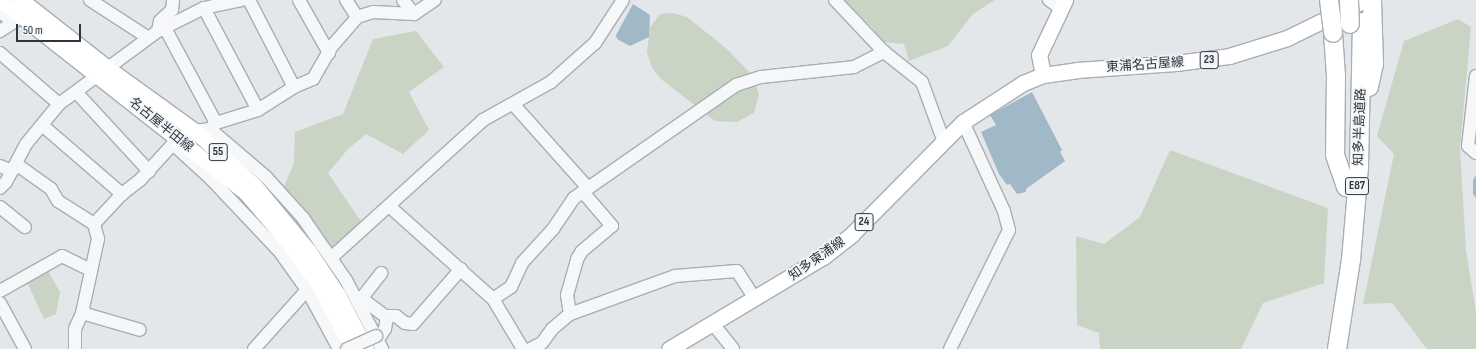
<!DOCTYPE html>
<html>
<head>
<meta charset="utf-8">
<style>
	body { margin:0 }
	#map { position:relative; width:1476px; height:349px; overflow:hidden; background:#e3e7ea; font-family:"Sofia Sans Condensed","Noto Sans JP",sans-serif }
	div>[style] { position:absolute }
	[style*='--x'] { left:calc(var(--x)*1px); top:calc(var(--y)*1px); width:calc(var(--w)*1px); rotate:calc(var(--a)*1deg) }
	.green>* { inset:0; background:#cad4c5 }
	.water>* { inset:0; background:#a1b8c7 }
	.roads { filter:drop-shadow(1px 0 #a8aeb4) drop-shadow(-1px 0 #a8aeb4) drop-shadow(0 1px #a8aeb4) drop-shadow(0 -1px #a8aeb4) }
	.minor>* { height:12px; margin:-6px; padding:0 6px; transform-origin:6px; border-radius:6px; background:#f6f7f9 }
	.major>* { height:15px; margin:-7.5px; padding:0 7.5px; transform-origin:7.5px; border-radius:7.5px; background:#fff }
	.highway>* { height:18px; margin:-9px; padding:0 9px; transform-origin:9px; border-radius:9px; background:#fff }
	.bridges { filter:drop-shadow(1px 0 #a8aeb4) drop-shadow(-1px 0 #a8aeb4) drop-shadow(0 1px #a8aeb4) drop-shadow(0 -1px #a8aeb4) }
	.minor-bridge>* { height:12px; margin:-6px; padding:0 6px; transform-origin:6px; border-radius:6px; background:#f6f7f9 }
	.highway-bridge>* { height:18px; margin:-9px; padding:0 9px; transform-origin:9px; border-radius:9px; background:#fff }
	span { translate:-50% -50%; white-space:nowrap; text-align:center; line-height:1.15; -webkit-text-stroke:3.5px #f3f5f8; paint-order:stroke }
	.shield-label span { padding:1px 3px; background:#f3f5f8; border:1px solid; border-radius:3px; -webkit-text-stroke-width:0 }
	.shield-label { font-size:12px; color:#2c3641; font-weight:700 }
	.street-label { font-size:13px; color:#2c3641 }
	.scale { position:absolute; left:16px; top:24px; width:65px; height:18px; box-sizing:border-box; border:2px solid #2c3641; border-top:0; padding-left:5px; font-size:12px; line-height:14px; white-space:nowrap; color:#2c3641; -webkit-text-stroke:3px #f3f5f8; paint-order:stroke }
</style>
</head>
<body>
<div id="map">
	<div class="green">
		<div style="clip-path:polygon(840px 0,995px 0,973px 14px,948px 46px,909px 61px,904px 44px,881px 42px,871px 26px)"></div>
		<div style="clip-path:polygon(673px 13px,687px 17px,727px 49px,753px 76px,759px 95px,754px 113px,737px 122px,715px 121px,661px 79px,652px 68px,647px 52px,650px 27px,660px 14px)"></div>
		<div style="clip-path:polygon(1458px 19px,1471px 27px,1460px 148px,1466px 250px,1476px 312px,1476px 349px,1427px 349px,1392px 303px,1363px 304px,1394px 154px,1377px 136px,1404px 41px)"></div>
		<div style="clip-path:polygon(416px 31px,444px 67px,409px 92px,429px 130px,403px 154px,366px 134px,348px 149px,328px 173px,364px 226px,336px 250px,322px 240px,283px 189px,294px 163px,295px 132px,343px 114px,373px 39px)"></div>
		<div style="clip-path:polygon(1170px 150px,1328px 208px,1324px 283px,1263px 303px,1241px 349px,1100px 349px,1099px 333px,1077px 325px,1076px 236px,1104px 244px,1140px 217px)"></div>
		<div style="clip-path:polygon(47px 269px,60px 292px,56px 314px,44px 319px,26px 280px)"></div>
	</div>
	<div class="water">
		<div style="clip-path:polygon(633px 4px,650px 15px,649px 37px,630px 46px,617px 39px,616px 35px)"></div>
		<div style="clip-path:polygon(1032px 92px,1062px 150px,1060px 152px,1065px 161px,1026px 189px,1026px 192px,1017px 194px,1010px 184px,1007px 185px,999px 174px,981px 132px,996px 125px,990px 115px)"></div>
		<div style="clip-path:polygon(1476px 175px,1476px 198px,1473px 194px,1473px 180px)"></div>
	</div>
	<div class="roads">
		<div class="minor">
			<div style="--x:90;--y:0;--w:68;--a:33"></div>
			<div style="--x:249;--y:0;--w:98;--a:62.7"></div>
			<div style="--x:299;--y:0;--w:61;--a:60.5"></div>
			<div style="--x:346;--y:0;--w:20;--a:57"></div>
			<div style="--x:403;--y:0;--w:18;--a:52"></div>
			<div style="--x:835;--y:0;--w:71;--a:46.7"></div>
			<div style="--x:884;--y:52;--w:48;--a:38.3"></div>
			<div style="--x:922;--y:82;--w:64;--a:69.9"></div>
			<div style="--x:1049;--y:0;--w:14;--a:36"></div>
			<div style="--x:204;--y:8;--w:115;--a:62.1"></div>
			<div style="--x:0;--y:12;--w:17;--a:36"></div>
			<div style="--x:14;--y:22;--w:17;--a:147"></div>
			<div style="--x:165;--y:28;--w:108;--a:61.8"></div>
			<div style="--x:158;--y:31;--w:10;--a:-79"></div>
			<div style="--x:160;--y:21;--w:16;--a:-43"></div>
			<div style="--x:172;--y:10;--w:10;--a:-84"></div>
			<div style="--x:0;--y:53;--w:78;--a:40.8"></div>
			<div style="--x:1476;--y:76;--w:70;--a:96.5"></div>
			<div style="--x:1468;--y:146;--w:11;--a:41"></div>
			<div style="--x:76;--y:92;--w:108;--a:47.3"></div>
			<div style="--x:513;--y:104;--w:113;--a:48.2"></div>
			<div style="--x:42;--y:125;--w:106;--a:40.8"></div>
			<div style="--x:210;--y:129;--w:74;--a:40.6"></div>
			<div style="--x:266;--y:177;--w:55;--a:47.9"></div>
			<div style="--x:303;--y:218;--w:75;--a:55.3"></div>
			<div style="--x:346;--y:280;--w:78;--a:62.4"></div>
			<div style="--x:173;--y:144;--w:52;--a:42.6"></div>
			<div style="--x:211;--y:179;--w:100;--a:46.6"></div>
			<div style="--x:280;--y:252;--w:47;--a:54.6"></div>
			<div style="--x:307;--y:290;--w:67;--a:61.5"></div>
			<div style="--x:16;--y:164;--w:43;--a:35.5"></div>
			<div style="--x:51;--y:189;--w:14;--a:60"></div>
			<div style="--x:58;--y:201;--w:43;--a:32.6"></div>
			<div style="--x:0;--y:166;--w:13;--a:23"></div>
			<div style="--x:0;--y:188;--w:8;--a:-45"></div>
			<div style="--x:6;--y:182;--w:43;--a:-62.2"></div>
			<div style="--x:26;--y:144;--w:52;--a:-50.5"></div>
			<div style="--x:59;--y:104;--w:123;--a:-36.4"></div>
			<div style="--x:158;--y:31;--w:51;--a:-26.6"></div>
			<div style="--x:204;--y:8;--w:38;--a:-12"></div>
			<div style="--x:389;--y:206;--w:140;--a:41.8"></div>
			<div style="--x:493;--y:299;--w:58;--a:59"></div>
			<div style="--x:0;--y:207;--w:32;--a:39"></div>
			<div style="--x:332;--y:257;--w:204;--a:-42.2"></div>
			<div style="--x:483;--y:120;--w:78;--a:-29.2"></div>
			<div style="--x:551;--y:82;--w:59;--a:-41.6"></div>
			<div style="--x:595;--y:43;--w:51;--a:-56.9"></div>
			<div style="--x:0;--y:291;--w:71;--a:-29.4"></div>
			<div style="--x:62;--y:256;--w:32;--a:26"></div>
			<div style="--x:361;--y:299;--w:33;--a:-52"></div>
			<div style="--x:493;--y:299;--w:22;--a:-34"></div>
			<div style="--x:511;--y:287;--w:26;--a:-65"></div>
			<div style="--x:522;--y:263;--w:46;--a:-47.6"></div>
			<div style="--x:553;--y:229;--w:37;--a:-56"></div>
			<div style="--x:574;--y:198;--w:198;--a:-34.9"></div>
			<div style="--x:736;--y:85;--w:26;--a:-18"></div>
			<div style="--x:761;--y:77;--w:94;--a:-6.1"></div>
			<div style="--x:854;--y:67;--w:34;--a:-27"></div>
			<div style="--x:358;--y:300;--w:7;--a:8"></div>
			<div style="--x:365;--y:301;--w:26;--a:37"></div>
			<div style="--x:0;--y:303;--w:52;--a:61.5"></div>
			<div style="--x:82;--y:313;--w:60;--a:16.3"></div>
			<div style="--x:570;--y:314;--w:19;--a:-99"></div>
			<div style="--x:567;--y:295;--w:37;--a:-74"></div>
			<div style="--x:577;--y:259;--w:9;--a:-58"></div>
			<div style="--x:582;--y:251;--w:39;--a:-40"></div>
			<div style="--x:612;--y:226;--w:45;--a:-130.5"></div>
			<div style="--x:713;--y:324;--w:32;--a:51"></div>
			<div style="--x:378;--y:339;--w:12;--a:-55"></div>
			<div style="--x:385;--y:329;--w:13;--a:-81"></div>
			<div style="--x:387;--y:316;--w:9;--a:0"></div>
			<div style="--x:396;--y:316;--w:11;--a:38"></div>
			<div style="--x:405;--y:323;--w:8;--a:7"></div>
			<div style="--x:413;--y:324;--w:73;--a:-48.9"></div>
			<div style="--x:75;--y:349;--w:20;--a:-90"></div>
			<div style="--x:75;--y:329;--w:17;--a:-66"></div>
			<div style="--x:82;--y:313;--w:76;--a:-77.8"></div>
			<div style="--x:98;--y:239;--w:16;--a:-105"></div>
			<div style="--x:94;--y:224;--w:41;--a:-47"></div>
			<div style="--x:122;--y:194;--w:24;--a:-38"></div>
			<div style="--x:141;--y:179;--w:47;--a:-47.6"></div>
			<div style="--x:173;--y:144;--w:26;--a:-31"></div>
			<div style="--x:195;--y:131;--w:15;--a:-8"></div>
			<div style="--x:210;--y:129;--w:8;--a:-45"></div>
			<div style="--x:216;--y:123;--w:44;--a:-17.2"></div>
			<div style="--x:258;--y:110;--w:43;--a:-32.6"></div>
			<div style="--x:294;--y:87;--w:21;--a:-23"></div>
			<div style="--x:313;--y:79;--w:39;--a:-60"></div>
			<div style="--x:333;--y:45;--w:37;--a:-49"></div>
			<div style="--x:357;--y:17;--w:17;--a:-17"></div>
			<div style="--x:373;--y:12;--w:41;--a:2.8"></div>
			<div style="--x:414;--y:14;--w:25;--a:-34"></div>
			<div style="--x:254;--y:349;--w:79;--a:-48.1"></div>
			<div style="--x:530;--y:349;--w:13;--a:-27"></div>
			<div style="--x:542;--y:343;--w:17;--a:-54"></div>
			<div style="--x:552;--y:329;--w:23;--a:-40"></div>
			<div style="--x:570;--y:314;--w:112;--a:-19.9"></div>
			<div style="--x:675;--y:276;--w:62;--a:-4.6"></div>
			<div style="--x:737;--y:271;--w:33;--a:57"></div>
			<div style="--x:950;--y:349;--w:133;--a:-63.6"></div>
			<div style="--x:1009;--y:230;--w:20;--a:-105"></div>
			<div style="--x:1004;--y:211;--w:98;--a:-114.7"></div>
		</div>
		<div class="major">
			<div style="--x:1;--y:0;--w:312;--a:38.2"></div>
			<div style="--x:246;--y:193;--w:63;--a:49.5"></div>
			<div style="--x:287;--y:241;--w:51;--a:53.8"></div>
			<div style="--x:317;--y:282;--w:76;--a:61.8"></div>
			<div style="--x:21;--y:0;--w:112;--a:38.1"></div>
			<div style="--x:109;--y:69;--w:106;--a:35.8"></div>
			<div style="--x:195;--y:131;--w:81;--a:42.5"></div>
			<div style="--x:255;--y:186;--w:83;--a:50.4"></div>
			<div style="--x:308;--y:250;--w:54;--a:56.3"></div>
			<div style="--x:338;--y:295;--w:61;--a:62.6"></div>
			<div style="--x:1043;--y:75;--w:20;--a:-101"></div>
			<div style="--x:1039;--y:55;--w:61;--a:-64.7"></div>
			<div style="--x:669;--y:349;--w:179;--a:-30.9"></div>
			<div style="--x:823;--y:257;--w:37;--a:-38"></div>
			<div style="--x:852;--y:234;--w:158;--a:-45.3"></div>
			<div style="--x:963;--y:122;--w:72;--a:-33"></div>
			<div style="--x:1023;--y:83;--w:22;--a:-22"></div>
			<div style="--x:1043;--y:75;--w:34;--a:-8"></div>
			<div style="--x:1077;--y:70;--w:99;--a:-4"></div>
			<div style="--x:1176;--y:63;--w:53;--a:-7.5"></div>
			<div style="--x:1229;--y:56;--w:61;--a:-17.2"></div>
			<div style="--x:1287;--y:38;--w:87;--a:-26"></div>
		</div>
		<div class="highway">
			<div style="--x:1333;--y:33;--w:43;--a:86"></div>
			<div style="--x:1336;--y:76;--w:79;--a:90.7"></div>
			<div style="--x:1335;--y:155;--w:34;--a:71"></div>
			<div style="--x:1369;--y:87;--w:24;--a:-78"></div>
			<div style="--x:1374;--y:64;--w:64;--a:-91.8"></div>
			<div style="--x:1337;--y:349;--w:90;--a:-81.1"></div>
			<div style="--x:1351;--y:260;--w:93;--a:-85.1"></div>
			<div style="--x:1359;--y:167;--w:145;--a:-88.8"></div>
		</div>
	</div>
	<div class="bridges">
		<div class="minor-bridge">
			<div style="--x:347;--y:349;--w:32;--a:-24"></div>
		</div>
		<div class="highway-bridge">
			<div style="--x:1329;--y:0;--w:33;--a:83"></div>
			<div style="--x:1349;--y:0;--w:24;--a:88"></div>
		</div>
	</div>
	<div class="shield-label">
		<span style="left:1209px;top:60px">23</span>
		<span style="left:218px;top:152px">55</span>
		<span style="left:1357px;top:186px">E87</span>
		<span style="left:864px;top:222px">24</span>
	</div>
	<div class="street-label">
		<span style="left:1145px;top:65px;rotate:-4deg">東浦名古屋線</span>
		<span style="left:161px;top:125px;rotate:39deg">名古屋半田線</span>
		<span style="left:1360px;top:127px;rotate:-88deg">知多半島道路</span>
		<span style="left:817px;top:259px;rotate:-35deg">知多東浦線</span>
	</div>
	<div class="scale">50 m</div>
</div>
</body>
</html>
